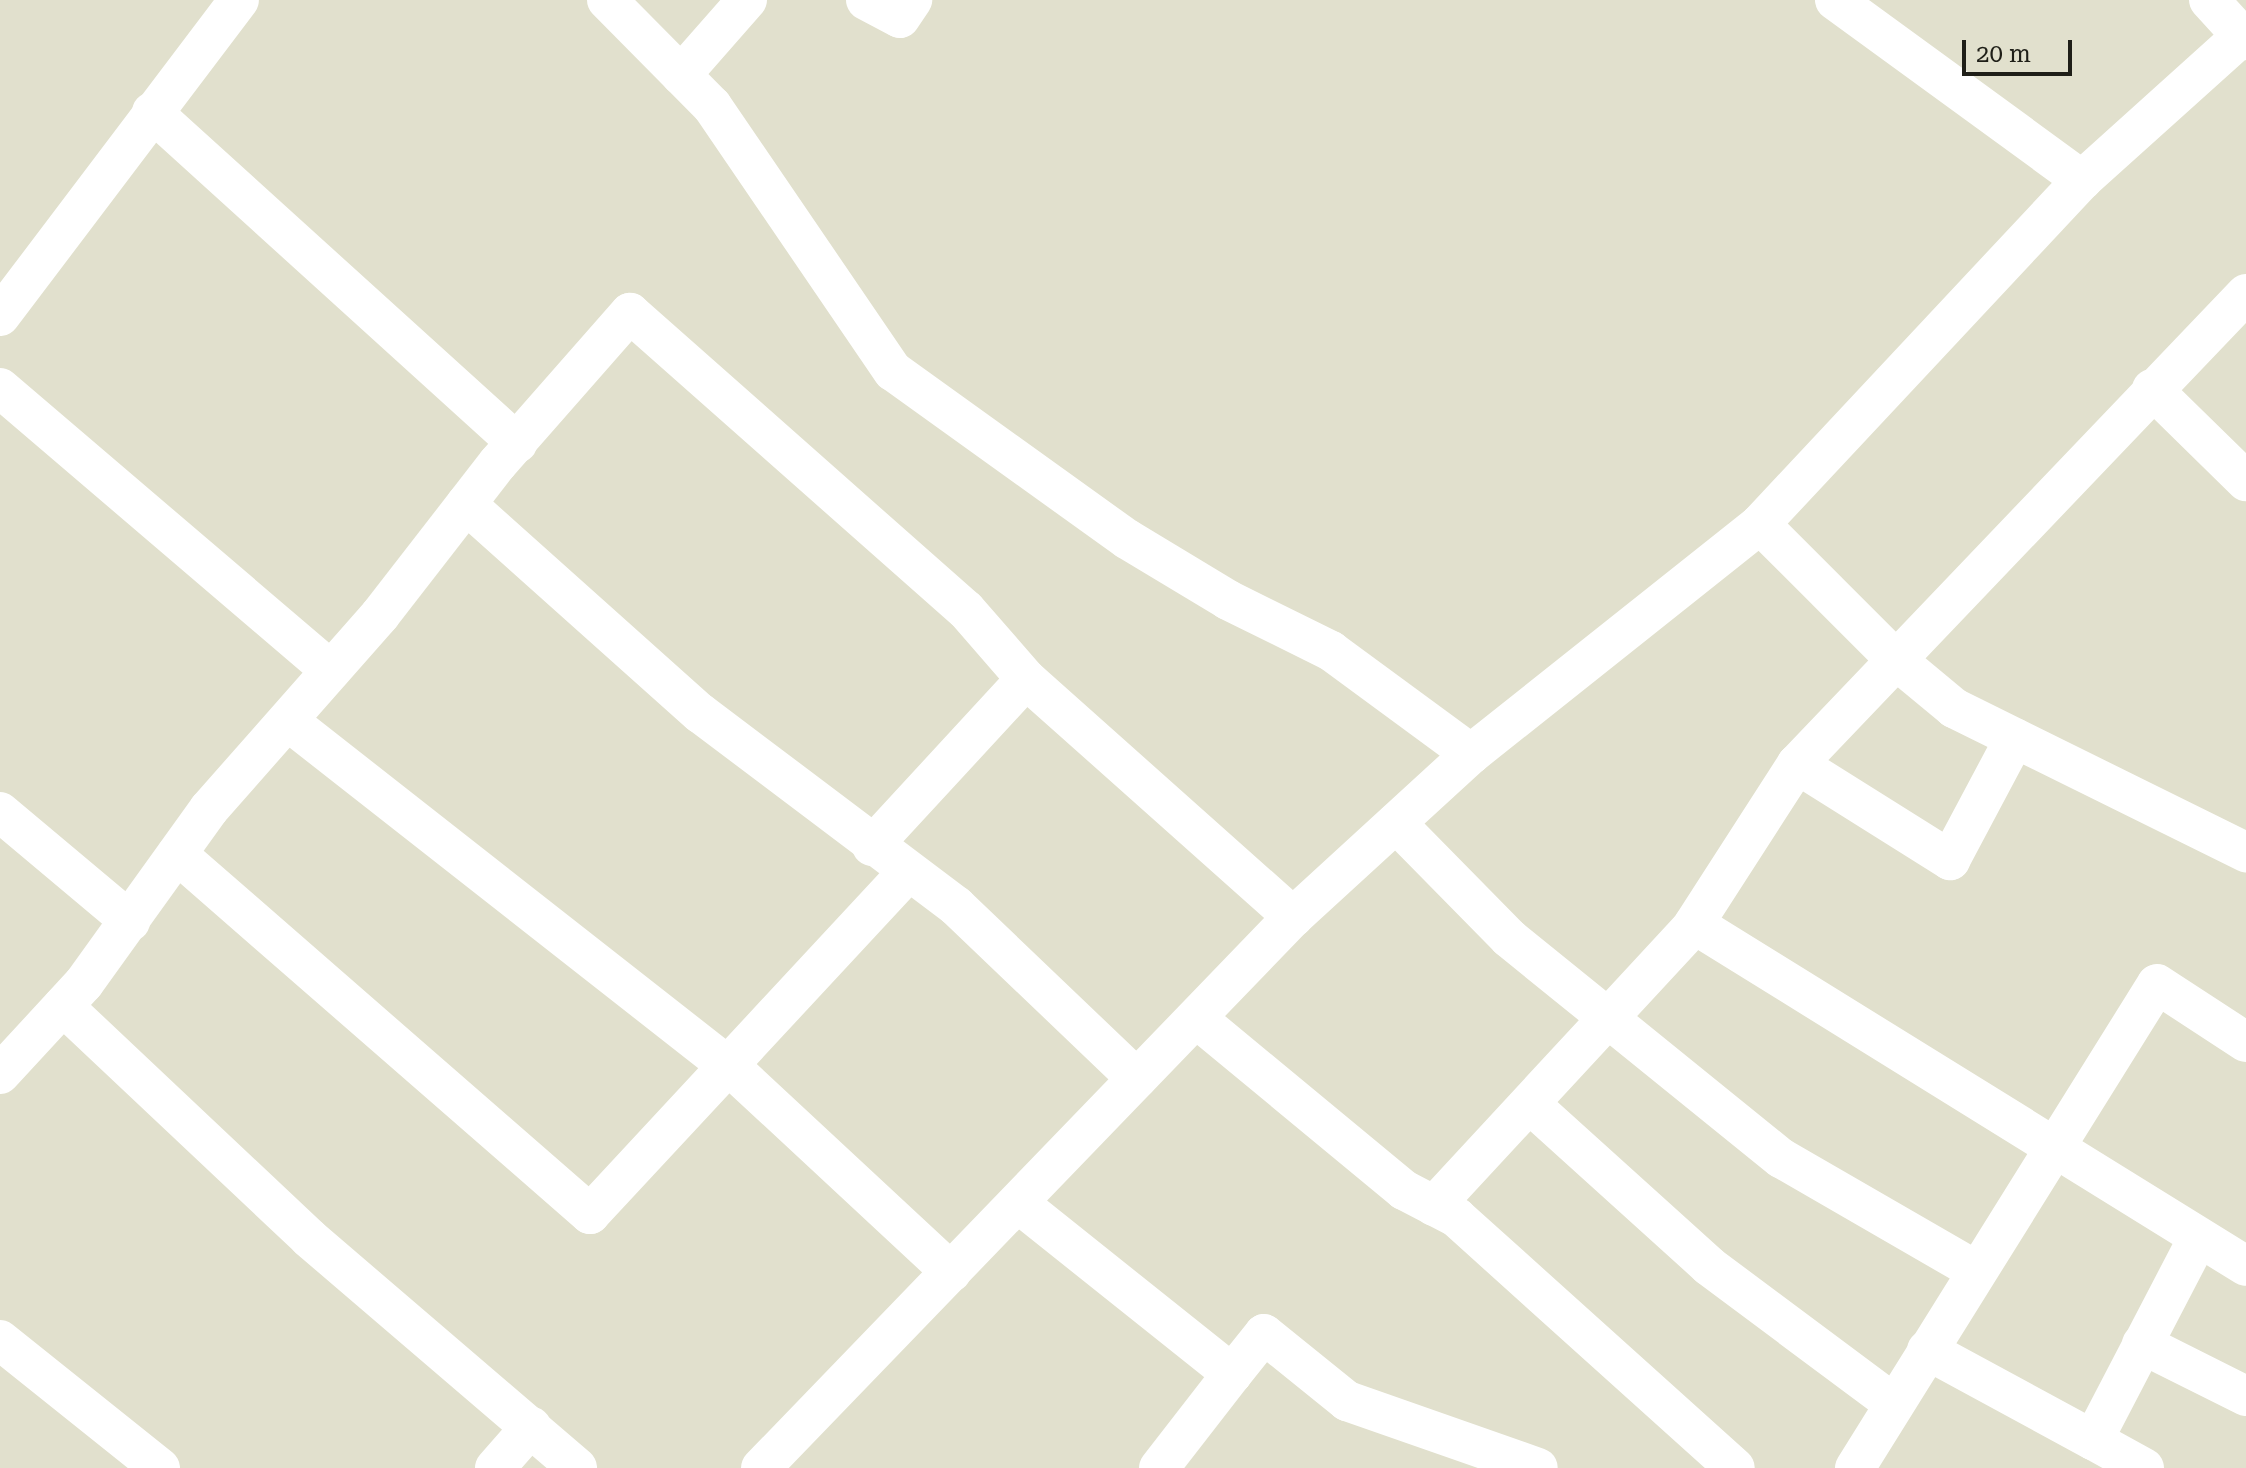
<!DOCTYPE html>
<html>
<head>
<meta charset="utf-8">
<style>
	body { margin:0 }
	#map { position:relative; width:2246px; height:1468px; overflow:hidden; background:#e1e0cd; font-family:"Roboto Serif",serif }
	div>[style] { position:absolute }
	[style*='--x'] { left:calc(var(--x)*1px); top:calc(var(--y)*1px); width:calc(var(--w)*1px); rotate:calc(var(--a)*1deg) }
	.minor>* { height:40px; margin:-20px; padding:0 20px; transform-origin:20px; border-radius:20px; background:#fff }
	span { translate:-50% -50%; white-space:nowrap; text-align:center; line-height:1.15; -webkit-text-stroke:7px #e1e0cd; paint-order:stroke }
	.scale { position:absolute; left:1962px; top:40px; width:110px; height:36px; box-sizing:border-box; border:4px solid #1f1f18; border-top:0; padding-left:10px; font-size:24px; line-height:28px; white-space:nowrap; color:#1f1f18; -webkit-text-stroke:6px #e1e0cd; paint-order:stroke }
</style>
</head>
<body>
<div id="map">
	<div class="minor">
		<div style="--x:607;--y:0;--w:149;--a:45.3"></div>
		<div style="--x:712;--y:106;--w:321;--a:55.7"></div>
		<div style="--x:893;--y:371;--w:288;--a:35.7"></div>
		<div style="--x:1127;--y:539;--w:118;--a:31.1"></div>
		<div style="--x:1228;--y:600;--w:115;--a:26.3"></div>
		<div style="--x:1331;--y:651;--w:174;--a:36.3"></div>
		<div style="--x:866;--y:0;--w:38;--a:28"></div>
		<div style="--x:900;--y:18;--w:22;--a:-56"></div>
		<div style="--x:1835;--y:0;--w:306;--a:36.1"></div>
		<div style="--x:2209;--y:0;--w:49;--a:47.5"></div>
		<div style="--x:681;--y:75;--w:100;--a:-48.7"></div>
		<div style="--x:152;--y:112;--w:493;--a:42.2"></div>
		<div style="--x:0;--y:316;--w:396;--a:-52.9"></div>
		<div style="--x:0;--y:388;--w:435;--a:40.5"></div>
		<div style="--x:2152;--y:389;--w:132;--a:44.4"></div>
		<div style="--x:466;--y:504;--w:314;--a:41.8"></div>
		<div style="--x:700;--y:713;--w:321;--a:37"></div>
		<div style="--x:956;--y:906;--w:250;--a:43.7"></div>
		<div style="--x:1760;--y:524;--w:191;--a:45"></div>
		<div style="--x:1895;--y:659;--w:77;--a:39.7"></div>
		<div style="--x:1954;--y:708;--w:326;--a:26.3"></div>
		<div style="--x:288;--y:721;--w:572;--a:38.11"></div>
		<div style="--x:738;--y:1074;--w:291;--a:42.9"></div>
		<div style="--x:1797;--y:764;--w:181;--a:32.1"></div>
		<div style="--x:1950;--y:860;--w:138;--a:-62"></div>
		<div style="--x:0;--y:812;--w:170;--a:40"></div>
		<div style="--x:1396;--y:823;--w:161;--a:45.5"></div>
		<div style="--x:1509;--y:938;--w:350;--a:39"></div>
		<div style="--x:1781;--y:1158;--w:224;--a:30"></div>
		<div style="--x:872;--y:846;--w:227;--a:-47.3"></div>
		<div style="--x:177;--y:854;--w:548;--a:41.08"></div>
		<div style="--x:590;--y:1214;--w:467;--a:-47.1"></div>
		<div style="--x:1694;--y:924;--w:649;--a:31.78"></div>
		<div style="--x:63;--y:1006;--w:338;--a:43.3"></div>
		<div style="--x:309;--y:1238;--w:353;--a:40.6"></div>
		<div style="--x:1196;--y:1018;--w:270;--a:39.6"></div>
		<div style="--x:1404;--y:1190;--w:59;--a:27.4"></div>
		<div style="--x:1456;--y:1217;--w:375;--a:42"></div>
		<div style="--x:0;--y:1074;--w:124;--a:-47.3"></div>
		<div style="--x:84;--y:983;--w:214;--a:-54.3"></div>
		<div style="--x:209;--y:809;--w:259;--a:-48.6"></div>
		<div style="--x:380;--y:615;--w:192;--a:-52.2"></div>
		<div style="--x:498;--y:463;--w:200;--a:-48.7"></div>
		<div style="--x:630;--y:313;--w:448;--a:41.5"></div>
		<div style="--x:966;--y:610;--w:91;--a:49"></div>
		<div style="--x:1026;--y:679;--w:358;--a:41.7"></div>
		<div style="--x:1530;--y:1104;--w:241;--a:42.1"></div>
		<div style="--x:1709;--y:1266;--w:231;--a:36.7"></div>
		<div style="--x:1018;--y:1203;--w:274;--a:38.6"></div>
		<div style="--x:1232;--y:1374;--w:51;--a:-51.3"></div>
		<div style="--x:1264;--y:1334;--w:107;--a:38.9"></div>
		<div style="--x:1347;--y:1401;--w:202;--a:19.3"></div>
		<div style="--x:1434;--y:1206;--w:376;--a:-47.2"></div>
		<div style="--x:1690;--y:930;--w:197;--a:-57.2"></div>
		<div style="--x:1797;--y:764;--w:650;--a:-46.31"></div>
		<div style="--x:0;--y:1340;--w:205;--a:38.7"></div>
		<div style="--x:2142;--y:1344;--w:116;--a:26.6"></div>
		<div style="--x:1927;--y:1350;--w:189;--a:28.5"></div>
		<div style="--x:495;--y:1468;--w:55;--a:-48.7"></div>
		<div style="--x:761;--y:1468;--w:766;--a:-46.01"></div>
		<div style="--x:1293;--y:917;--w:241;--a:-42.5"></div>
		<div style="--x:1471;--y:754;--w:369;--a:-38.5"></div>
		<div style="--x:1760;--y:524;--w:471;--a:-46.9"></div>
		<div style="--x:2082;--y:180;--w:215;--a:-42"></div>
		<div style="--x:2242;--y:36;--w:6;--a:45"></div>
		<div style="--x:1159;--y:1468;--w:119;--a:-52.2"></div>
		<div style="--x:1855;--y:1468;--w:570;--a:-58.04"></div>
		<div style="--x:2157;--y:984;--w:106;--a:33.1"></div>
		<div style="--x:2144;--y:1468;--w:58;--a:-151.2"></div>
		<div style="--x:2093;--y:1440;--w:228;--a:-62.5"></div>
	</div>
	<div class="scale">20 m</div>
</div>
</body>
</html>
